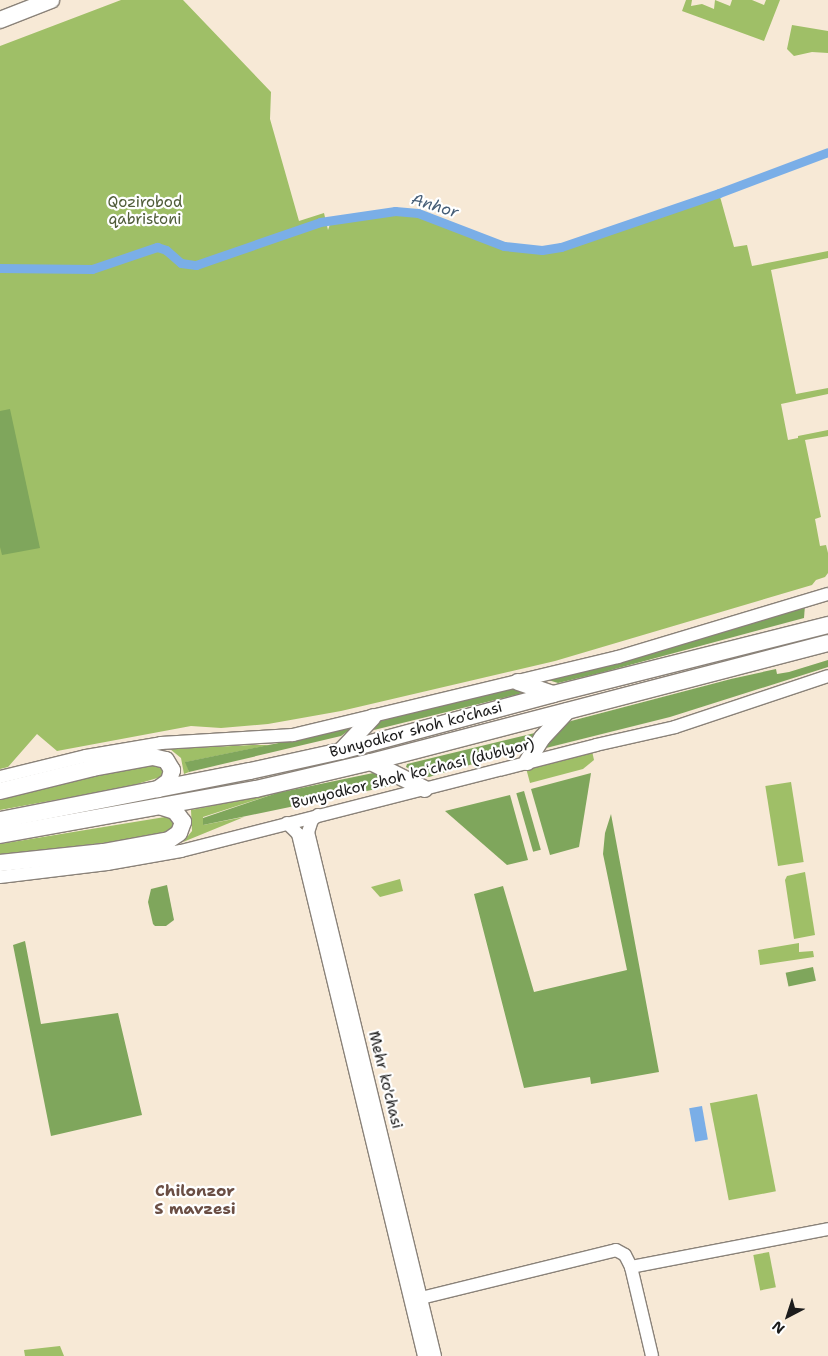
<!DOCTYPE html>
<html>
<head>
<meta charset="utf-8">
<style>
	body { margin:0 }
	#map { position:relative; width:828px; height:1356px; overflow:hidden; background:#f7e9d6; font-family:"Shantell Sans",sans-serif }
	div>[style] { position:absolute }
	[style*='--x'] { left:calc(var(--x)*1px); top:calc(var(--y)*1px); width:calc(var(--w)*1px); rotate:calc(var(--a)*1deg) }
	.green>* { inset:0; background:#9fbf67; transform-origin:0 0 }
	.forest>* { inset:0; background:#7fa65c; transform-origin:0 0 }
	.water>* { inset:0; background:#7aaee7; transform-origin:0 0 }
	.canal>* { height:9px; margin:-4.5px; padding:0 4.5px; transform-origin:4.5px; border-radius:4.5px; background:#7aaee7 }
	.roads { filter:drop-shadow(1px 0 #8a8279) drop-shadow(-1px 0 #8a8279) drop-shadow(0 1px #8a8279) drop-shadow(0 -1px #8a8279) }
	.minor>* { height:12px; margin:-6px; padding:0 6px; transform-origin:6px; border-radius:6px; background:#fff }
	.major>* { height:16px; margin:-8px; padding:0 8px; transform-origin:8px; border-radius:8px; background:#fff }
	span { translate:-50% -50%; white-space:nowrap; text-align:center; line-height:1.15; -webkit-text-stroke:4.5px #fff; paint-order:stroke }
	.park-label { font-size:15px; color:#505d3a }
	.street-label { font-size:15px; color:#1c1c1c }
	.water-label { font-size:16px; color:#465e77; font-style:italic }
	.neighbourhood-label { font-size:16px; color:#6a4e44; font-weight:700 }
	.north { position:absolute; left:763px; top:1291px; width:50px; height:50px; -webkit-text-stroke:4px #fff; paint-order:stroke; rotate:220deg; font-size:14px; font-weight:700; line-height:20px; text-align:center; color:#1c1c1c }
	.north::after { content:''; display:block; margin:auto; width:18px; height:22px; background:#1c1c1c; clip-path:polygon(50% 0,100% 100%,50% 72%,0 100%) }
</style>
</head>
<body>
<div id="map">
	<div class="green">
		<div style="clip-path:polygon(121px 0,183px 0,271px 92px,270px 119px,299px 221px,324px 213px,328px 230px,331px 221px,384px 212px,406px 212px,418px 213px,504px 246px,542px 250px,561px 247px,589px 239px,719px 193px,734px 247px,747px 245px,752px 266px,828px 251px,828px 258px,771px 270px,796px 394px,828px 388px,828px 394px,781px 404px,788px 440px,798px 438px,798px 436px,828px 430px,828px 436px,805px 440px,821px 517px,815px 519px,820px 546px,826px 545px,828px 553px,828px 573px,825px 577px,816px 580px,812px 585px,555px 661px,341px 711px,268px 724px,221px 728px,191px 726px,57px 751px,37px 734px,8px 767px,0 769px,0 46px)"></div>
		<div style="clip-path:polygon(686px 0,692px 0,691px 6px,702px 4px,714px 9px,715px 0,730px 6px,732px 0,752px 0,764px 5px,766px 0,780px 0,764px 41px,682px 11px)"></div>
		<div style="clip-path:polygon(792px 25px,828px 31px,828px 53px,812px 52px,794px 56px,787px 49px)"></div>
		<div style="clip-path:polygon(253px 745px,270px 745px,186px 762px,189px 772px,184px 774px,181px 758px,170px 749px)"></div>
		<div style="clip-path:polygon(592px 751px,594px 760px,583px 769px,530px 783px,526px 768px)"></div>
		<div style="clip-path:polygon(162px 762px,164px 776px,127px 787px,0 810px,0 796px,66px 779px)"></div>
		<div style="left:791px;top:782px;width:81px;height:26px;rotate:81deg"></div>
		<div style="clip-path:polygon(277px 793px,203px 817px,203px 825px,244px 817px,183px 842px,192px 831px,191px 810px)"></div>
		<div style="clip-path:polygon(171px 816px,178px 820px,173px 831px,136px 839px,0 855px,0 844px)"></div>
		<div style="clip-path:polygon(805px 872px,815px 935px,794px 939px,785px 880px,787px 876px)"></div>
		<div style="clip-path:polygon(400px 879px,403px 891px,380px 897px,371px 887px)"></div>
		<div style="clip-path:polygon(799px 943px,799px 952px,813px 951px,814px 957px,760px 965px,758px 950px)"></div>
		<div style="left:757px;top:1094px;width:99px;height:48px;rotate:79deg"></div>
		<div style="left:769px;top:1252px;width:36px;height:16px;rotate:79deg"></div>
		<div style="clip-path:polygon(60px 1346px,64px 1356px,25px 1356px,24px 1350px)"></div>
	</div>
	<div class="forest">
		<div style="clip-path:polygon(10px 409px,40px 548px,2px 555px,0 547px,0 411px)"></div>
		<div style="clip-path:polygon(805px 605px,804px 618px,600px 673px,558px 683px,545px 679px)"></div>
		<div style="clip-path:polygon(828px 660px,828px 667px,670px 717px,546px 748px,560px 726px,571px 721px,731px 679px,776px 669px,777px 674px,789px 672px)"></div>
		<div style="clip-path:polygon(514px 687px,527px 692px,374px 730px,377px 722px)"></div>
		<div style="clip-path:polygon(352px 728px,341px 736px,189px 772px,185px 762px)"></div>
		<div style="clip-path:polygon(539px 732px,527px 748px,429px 777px,421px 775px,406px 767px,407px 764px)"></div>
		<div style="clip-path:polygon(378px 772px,405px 783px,203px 825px,203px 818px,277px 793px)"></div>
		<div style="clip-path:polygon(591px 773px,579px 847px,550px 855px,531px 789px)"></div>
		<div style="left:524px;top:791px;width:61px;height:8px;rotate:74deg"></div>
		<div style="clip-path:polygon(510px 795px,528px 860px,507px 865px,445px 811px)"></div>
		<div style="clip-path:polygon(611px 814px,659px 1072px,591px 1084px,590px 1077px,524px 1088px,474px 894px,503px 886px,534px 992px,627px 970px,603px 854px,605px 833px)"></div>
		<div style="clip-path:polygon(167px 885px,174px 920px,166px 926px,155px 926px,153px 924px,148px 902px,151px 889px)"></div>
		<div style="clip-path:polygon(25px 941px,41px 1024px,118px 1013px,142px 1115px,51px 1136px,13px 945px)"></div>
		<div style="left:813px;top:967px;width:14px;height:28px;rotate:78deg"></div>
	</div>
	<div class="water">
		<div style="left:702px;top:1106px;width:34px;height:13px;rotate:80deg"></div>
	</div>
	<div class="canal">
		<div style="--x:0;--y:268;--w:92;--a:0.6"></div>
		<div style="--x:92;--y:269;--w:69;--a:-18.7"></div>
		<div style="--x:157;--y:247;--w:9;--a:18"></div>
		<div style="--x:166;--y:250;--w:20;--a:41"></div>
		<div style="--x:181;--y:263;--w:15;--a:8"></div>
		<div style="--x:196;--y:265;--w:131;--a:-19.1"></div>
		<div style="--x:320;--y:222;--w:76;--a:-8.3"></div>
		<div style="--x:395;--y:211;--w:23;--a:5"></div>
		<div style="--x:418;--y:213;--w:92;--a:21"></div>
		<div style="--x:504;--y:246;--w:38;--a:6"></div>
		<div style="--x:542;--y:250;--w:19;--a:-9"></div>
		<div style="--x:561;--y:247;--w:167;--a:-18.9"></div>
		<div style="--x:719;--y:193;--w:116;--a:-20.6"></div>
	</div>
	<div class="roads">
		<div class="minor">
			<div style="--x:0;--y:777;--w:89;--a:-13.7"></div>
			<div style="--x:86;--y:756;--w:76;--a:-9.8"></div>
			<div style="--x:161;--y:743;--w:132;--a:-3.5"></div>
			<div style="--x:293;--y:735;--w:334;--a:-13.5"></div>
			<div style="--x:618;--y:657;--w:219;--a:-16.7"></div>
			<div style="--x:318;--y:815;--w:8;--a:140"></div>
			<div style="--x:312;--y:820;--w:13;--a:108"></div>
			<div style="--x:308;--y:832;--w:539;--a:76.38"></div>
			<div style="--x:287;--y:823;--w:16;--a:45"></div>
			<div style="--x:298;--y:834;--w:537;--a:76.43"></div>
			<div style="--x:0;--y:877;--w:108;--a:-6.9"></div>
			<div style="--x:107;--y:864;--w:75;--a:-10"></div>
			<div style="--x:181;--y:851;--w:428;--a:-14.3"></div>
			<div style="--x:596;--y:745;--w:81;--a:-12.8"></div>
			<div style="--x:675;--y:727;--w:161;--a:-18.4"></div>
			<div style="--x:631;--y:1267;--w:201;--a:-10.9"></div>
			<div style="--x:413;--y:1300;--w:209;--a:-13.8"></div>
			<div style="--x:616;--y:1250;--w:10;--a:29"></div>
			<div style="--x:625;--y:1255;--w:13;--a:63"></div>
			<div style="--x:631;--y:1267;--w:91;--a:76.7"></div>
		</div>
		<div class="major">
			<div style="--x:0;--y:20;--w:55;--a:-21.4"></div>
			<div style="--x:518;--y:682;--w:37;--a:19"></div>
			<div style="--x:342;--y:750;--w:45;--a:-46.8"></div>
			<div style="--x:371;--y:762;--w:60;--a:26.6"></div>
			<div style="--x:527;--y:762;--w:28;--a:-58"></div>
			<div style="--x:542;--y:738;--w:37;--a:-47"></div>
			<div style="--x:0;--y:791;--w:96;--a:-13.9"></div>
			<div style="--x:93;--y:768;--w:61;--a:-10.4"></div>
			<div style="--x:153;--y:757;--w:13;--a:13"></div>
			<div style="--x:166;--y:760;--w:12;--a:59"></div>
			<div style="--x:172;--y:770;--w:11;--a:105"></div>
			<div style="--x:169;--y:781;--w:14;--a:144"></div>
			<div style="--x:0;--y:820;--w:255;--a:-11.1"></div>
			<div style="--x:250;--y:771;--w:93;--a:-12.4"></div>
			<div style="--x:341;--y:751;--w:220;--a:-15"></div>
			<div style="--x:553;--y:694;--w:284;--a:-14.1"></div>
			<div style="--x:0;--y:835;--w:260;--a:-10.2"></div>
			<div style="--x:256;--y:789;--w:118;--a:-13.2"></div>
			<div style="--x:371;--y:762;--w:472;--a:-14.6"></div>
			<div style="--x:0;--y:863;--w:104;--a:-6.1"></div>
			<div style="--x:103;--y:852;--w:67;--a:-10.3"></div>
			<div style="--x:169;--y:840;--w:12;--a:-35"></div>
			<div style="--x:179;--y:833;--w:12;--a:-70"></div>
			<div style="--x:183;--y:822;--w:14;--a:-126"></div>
			<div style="--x:175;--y:811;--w:14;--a:-163"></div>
		</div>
	</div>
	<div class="park-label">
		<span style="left:145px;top:211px">Qozirobod<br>qabristoni</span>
	</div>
	<div class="street-label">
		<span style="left:416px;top:730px;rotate:-15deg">Bunyodkor shoh ko'chasi</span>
		<span style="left:413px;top:774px;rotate:-14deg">Bunyodkor shoh koʻchasi (dublyor)</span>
		<span style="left:385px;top:1080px;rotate:76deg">Mehr ko'chasi</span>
	</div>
	<div class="water-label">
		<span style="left:435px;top:206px;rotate:17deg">Anhor</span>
	</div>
	<div class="neighbourhood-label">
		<span style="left:195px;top:1200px">Chilonzor<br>S mavzesi</span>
	</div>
	<div class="north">N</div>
</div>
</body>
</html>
